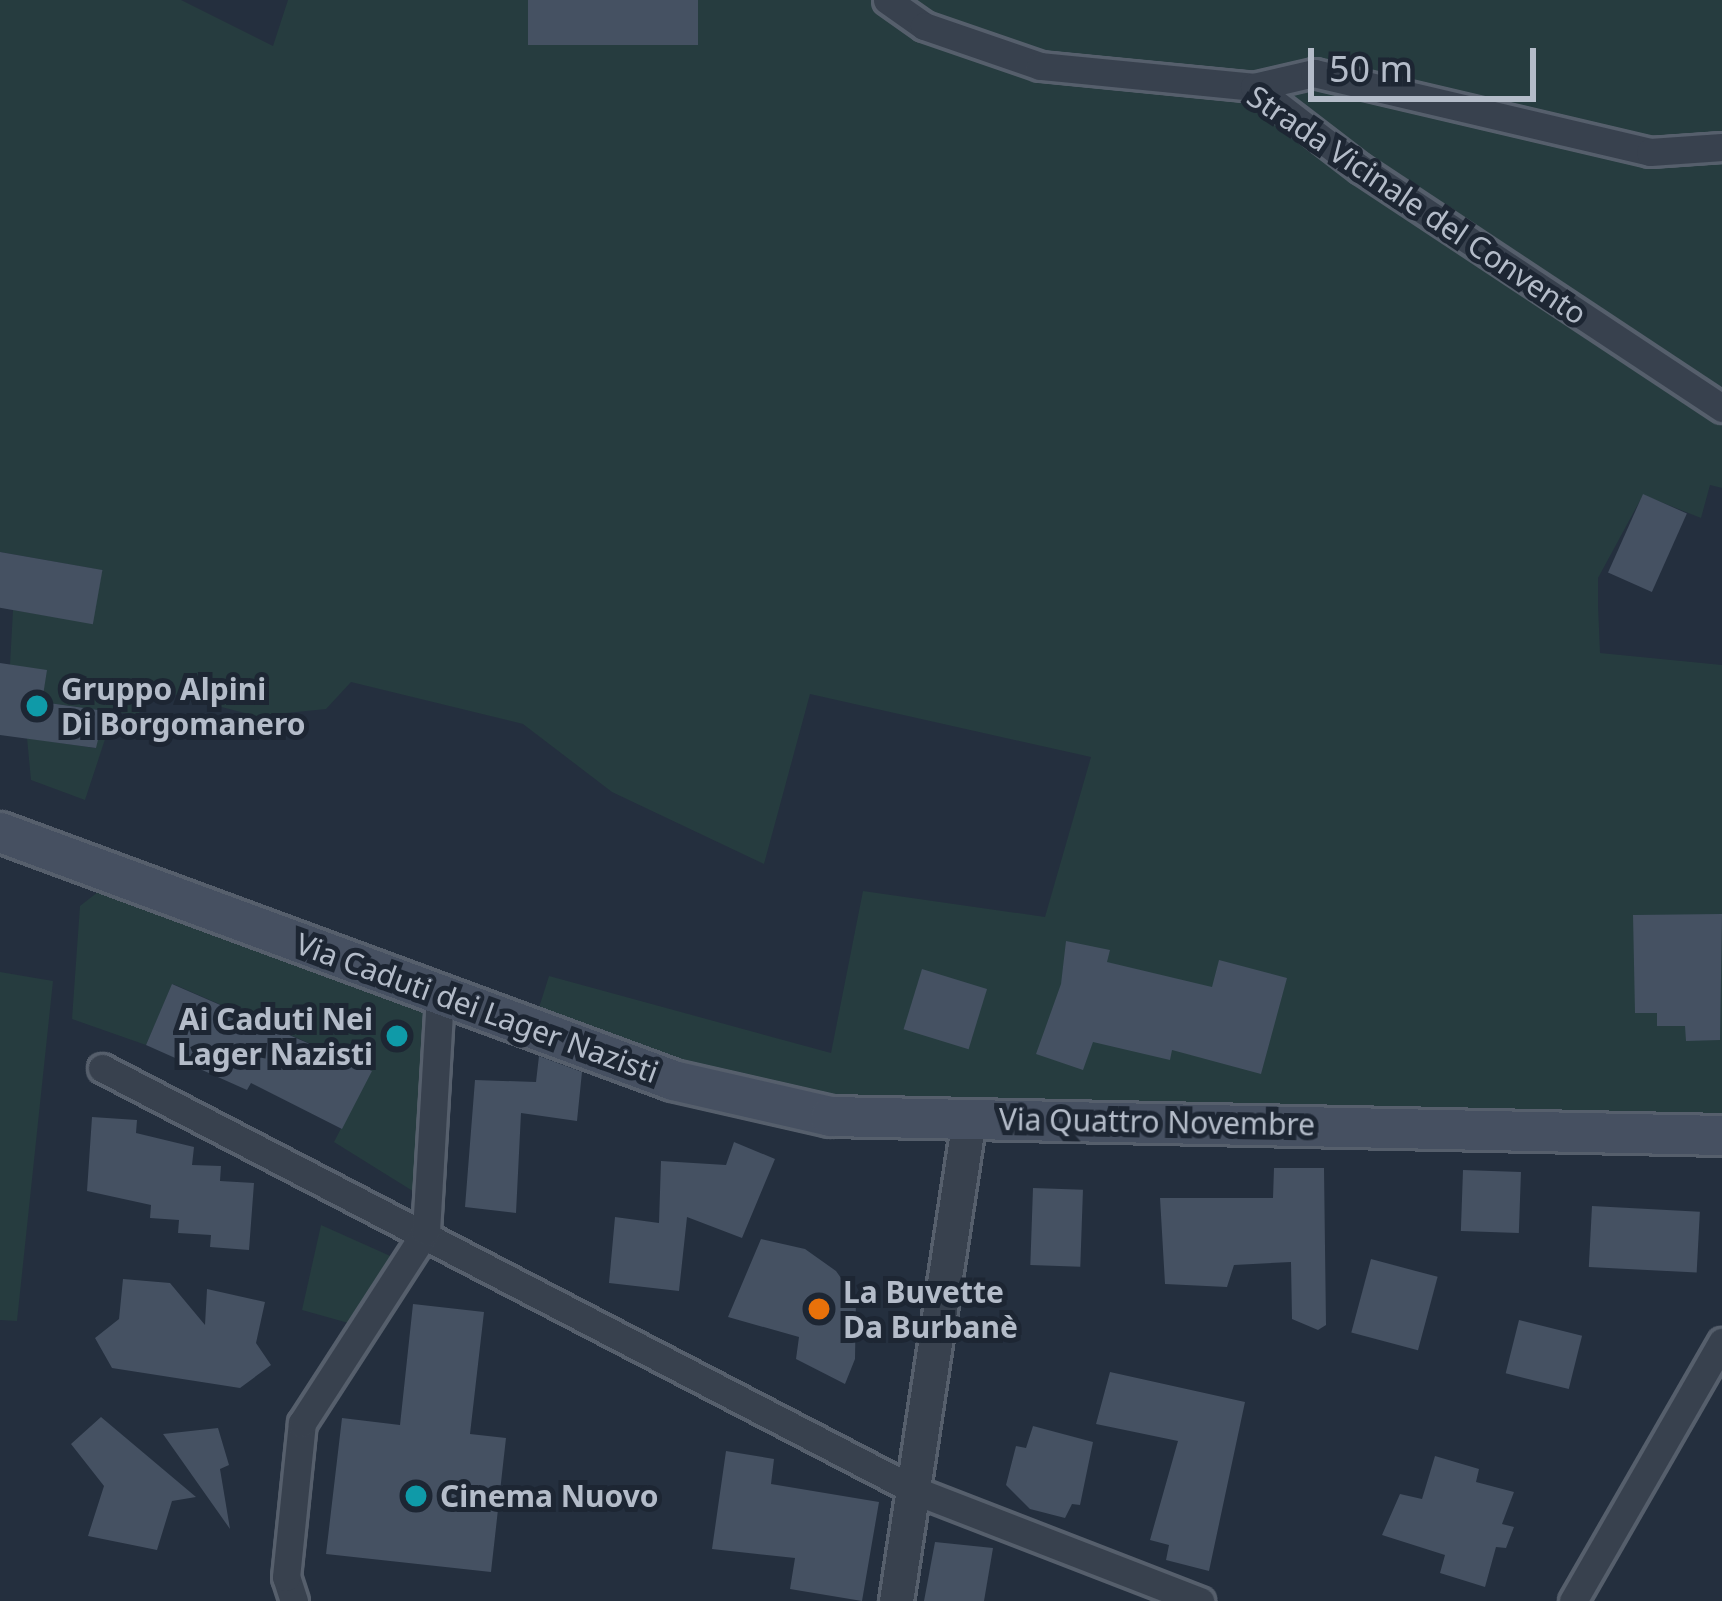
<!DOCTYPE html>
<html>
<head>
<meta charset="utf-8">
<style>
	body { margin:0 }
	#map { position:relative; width:1722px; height:1601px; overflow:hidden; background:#242f3e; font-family:"Noto Sans",sans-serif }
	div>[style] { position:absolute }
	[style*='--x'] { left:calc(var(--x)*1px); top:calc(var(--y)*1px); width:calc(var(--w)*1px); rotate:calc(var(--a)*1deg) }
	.green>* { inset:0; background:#263c3f }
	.building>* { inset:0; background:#455162; transform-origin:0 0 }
	.roads { filter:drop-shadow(3px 0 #565f6c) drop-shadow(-3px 0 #565f6c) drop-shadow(0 3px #565f6c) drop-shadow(0 -3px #565f6c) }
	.minor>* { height:27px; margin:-13.5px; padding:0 13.5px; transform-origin:13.5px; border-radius:13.5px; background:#38414e }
	.tertiary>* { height:33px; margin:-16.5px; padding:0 16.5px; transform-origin:16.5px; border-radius:16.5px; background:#38414e }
	.secondary>* { height:39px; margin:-19.5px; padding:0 19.5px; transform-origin:19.5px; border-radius:19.5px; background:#465061 }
	.dots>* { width:33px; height:33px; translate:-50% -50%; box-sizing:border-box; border:6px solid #1d2633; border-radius:50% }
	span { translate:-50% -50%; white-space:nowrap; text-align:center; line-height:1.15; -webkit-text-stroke:10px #1d2633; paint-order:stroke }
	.street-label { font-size:30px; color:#b4bcc9 }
	.poi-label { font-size:30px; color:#b4bcc9; font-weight:700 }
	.left { translate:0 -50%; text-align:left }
	.right { translate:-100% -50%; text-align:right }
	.scale { position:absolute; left:1308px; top:48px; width:228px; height:54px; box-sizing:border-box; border:6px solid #b4bcc9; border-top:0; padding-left:15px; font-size:36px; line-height:42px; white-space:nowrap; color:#b4bcc9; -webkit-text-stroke:9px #1d2633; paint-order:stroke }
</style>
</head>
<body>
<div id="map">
	<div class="green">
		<div style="clip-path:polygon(0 0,181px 0,273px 46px,288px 0,1722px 0,1722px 488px,1710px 485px,1701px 518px,1643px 495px,1598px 578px,1598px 605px,1600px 653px,1722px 665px,1722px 1122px,827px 1104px,713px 1081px,536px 1017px,549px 976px,831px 1053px,863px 891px,1045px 917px,1091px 757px,810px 694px,764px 864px,612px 792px,523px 724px,351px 682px,326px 709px,256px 716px,145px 687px,139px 714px,114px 712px,85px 800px,31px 780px,27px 738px,95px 748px,105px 711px,42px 702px,46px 671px,10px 665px,13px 610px,91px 623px,101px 570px,0 552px)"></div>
		<div style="clip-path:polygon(103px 888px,426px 1010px,424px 1198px,334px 1142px,371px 1070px,173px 984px,146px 1045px,72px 1019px,80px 906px)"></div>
		<div style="clip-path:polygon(0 972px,53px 981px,17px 1321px,0 1320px)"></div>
		<div style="clip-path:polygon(321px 1225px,397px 1259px,352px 1324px,302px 1310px)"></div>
	</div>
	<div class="building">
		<div style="left:528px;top:0;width:170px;height:45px"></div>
		<div style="left:1643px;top:494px;width:48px;height:86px;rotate:24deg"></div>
		<div style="left:0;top:552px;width:104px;height:55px;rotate:10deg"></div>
		<div style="clip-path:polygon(0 663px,47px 670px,42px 702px,105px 711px,96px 748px,0 735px)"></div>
		<div style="clip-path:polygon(1722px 914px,1720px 1040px,1686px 1041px,1685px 1026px,1657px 1026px,1657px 1013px,1635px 1013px,1633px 915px)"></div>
		<div style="clip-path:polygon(1066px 941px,1110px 950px,1107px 962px,1212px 987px,1219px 960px,1287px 978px,1261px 1074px,1172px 1050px,1170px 1060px,1093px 1042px,1083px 1070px,1036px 1054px,1061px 984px)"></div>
		<div style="left:922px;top:969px;width:68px;height:63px;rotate:17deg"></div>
		<div style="clip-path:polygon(172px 984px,372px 1071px,342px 1129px,251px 1083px,247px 1090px,146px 1045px)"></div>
		<div style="clip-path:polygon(539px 1056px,582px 1072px,577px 1121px,521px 1113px,516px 1213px,465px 1207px,475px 1080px,536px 1082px)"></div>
		<div style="clip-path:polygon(92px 1117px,137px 1120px,136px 1133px,194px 1147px,192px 1165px,221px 1166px,220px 1181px,254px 1183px,249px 1250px,210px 1247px,211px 1235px,178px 1233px,179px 1220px,150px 1218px,151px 1205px,87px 1191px)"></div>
		<div style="clip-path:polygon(734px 1142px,775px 1159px,742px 1238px,687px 1217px,679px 1291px,609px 1283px,615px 1217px,659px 1223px,661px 1161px,726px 1165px)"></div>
		<div style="clip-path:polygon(1274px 1168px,1324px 1168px,1326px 1325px,1318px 1330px,1292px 1319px,1291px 1262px,1234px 1265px,1227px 1287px,1165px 1284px,1160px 1198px,1273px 1198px)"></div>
		<div style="left:1463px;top:1170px;width:58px;height:61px;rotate:2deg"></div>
		<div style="left:1033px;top:1188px;width:50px;height:77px;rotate:2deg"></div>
		<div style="left:1592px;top:1206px;width:108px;height:61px;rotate:3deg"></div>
		<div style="clip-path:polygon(761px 1239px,805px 1249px,836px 1271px,856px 1299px,855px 1359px,845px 1384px,796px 1359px,799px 1337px,728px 1317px)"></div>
		<div style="left:1371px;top:1259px;width:69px;height:76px;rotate:15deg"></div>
		<div style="clip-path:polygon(123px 1279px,170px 1283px,205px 1325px,207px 1289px,265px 1302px,256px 1343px,271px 1365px,240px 1388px,112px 1368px,95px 1338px,119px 1319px)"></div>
		<div style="clip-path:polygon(413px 1304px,484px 1312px,470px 1434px,506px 1438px,491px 1572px,326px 1554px,342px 1418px,400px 1425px)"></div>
		<div style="left:1519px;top:1320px;width:65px;height:55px;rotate:14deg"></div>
		<div style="clip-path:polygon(1110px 1372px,1245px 1402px,1209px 1571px,1166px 1560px,1169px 1545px,1150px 1540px,1178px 1441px,1096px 1424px)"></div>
		<div style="clip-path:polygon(101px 1417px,196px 1497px,172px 1501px,157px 1550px,88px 1536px,104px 1486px,71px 1444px)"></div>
		<div style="clip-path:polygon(1033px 1426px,1093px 1442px,1080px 1505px,1072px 1504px,1065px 1518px,1030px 1509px,1006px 1485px,1016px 1446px,1026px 1448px)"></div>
		<div style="clip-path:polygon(218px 1428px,229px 1465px,220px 1469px,230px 1529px,163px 1434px)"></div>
		<div style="clip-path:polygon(726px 1451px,774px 1459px,771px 1484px,879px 1502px,862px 1601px,790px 1589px,795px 1558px,712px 1549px)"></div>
		<div style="clip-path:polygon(1435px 1456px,1479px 1469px,1476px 1482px,1514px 1492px,1502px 1524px,1514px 1527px,1506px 1548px,1496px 1547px,1485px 1587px,1440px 1573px,1445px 1555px,1382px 1535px,1400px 1494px,1422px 1499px)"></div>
		<div style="clip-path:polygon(935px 1542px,993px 1548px,984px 1601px,924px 1601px)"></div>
	</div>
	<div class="roads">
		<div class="minor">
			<div style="--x:887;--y:0;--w:45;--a:35.1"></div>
			<div style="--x:924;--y:26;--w:123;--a:19"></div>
			<div style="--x:1040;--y:66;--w:215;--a:5.6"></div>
			<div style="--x:1254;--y:87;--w:135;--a:37.5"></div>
			<div style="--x:1361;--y:169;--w:433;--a:33.5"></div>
			<div style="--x:1254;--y:87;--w:62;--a:-13.1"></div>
			<div style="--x:1314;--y:73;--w:345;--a:13.2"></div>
			<div style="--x:1650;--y:152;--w:72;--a:-4"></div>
			<div style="--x:102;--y:1068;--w:917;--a:27.46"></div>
			<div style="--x:916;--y:1491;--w:305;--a:21.2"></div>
			<div style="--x:294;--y:1601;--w:25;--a:-108"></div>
			<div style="--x:286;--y:1577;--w:155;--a:-84.1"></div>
			<div style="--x:302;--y:1423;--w:229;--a:-57.1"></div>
			<div style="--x:426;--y:1231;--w:237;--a:-86.6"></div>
			<div style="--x:1573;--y:1601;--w:299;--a:-60.1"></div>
		</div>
		<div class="tertiary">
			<div style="--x:896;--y:1601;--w:489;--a:-81.4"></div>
		</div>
		<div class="secondary">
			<div style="--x:0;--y:832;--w:717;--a:20.23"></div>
			<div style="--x:673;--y:1080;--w:161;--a:12.9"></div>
			<div style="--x:830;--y:1116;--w:892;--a:1.22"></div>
		</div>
	</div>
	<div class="dots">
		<div style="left:37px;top:706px;background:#0f9aa8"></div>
		<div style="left:397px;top:1036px;background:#0f9aa8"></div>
		<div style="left:819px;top:1309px;background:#e8710a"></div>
		<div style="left:416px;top:1496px;background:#0f9aa8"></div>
	</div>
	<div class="street-label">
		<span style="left:1417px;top:205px;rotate:34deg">Strada Vicinale del Convento</span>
		<span style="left:477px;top:1008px;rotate:20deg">Via Caduti dei Lager Nazisti</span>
		<span style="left:1157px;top:1122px;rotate:1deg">Via Quattro Novembre</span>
	</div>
	<div class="poi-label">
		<span class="left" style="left:61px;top:706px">Gruppo Alpini<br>Di Borgomanero</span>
		<span class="right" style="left:373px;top:1036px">Ai Caduti Nei<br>Lager Nazisti</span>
		<span class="left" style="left:843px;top:1309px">La Buvette<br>Da Burbanè</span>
		<span class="left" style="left:440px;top:1496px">Cinema Nuovo</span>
	</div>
	<div class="scale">50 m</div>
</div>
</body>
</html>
